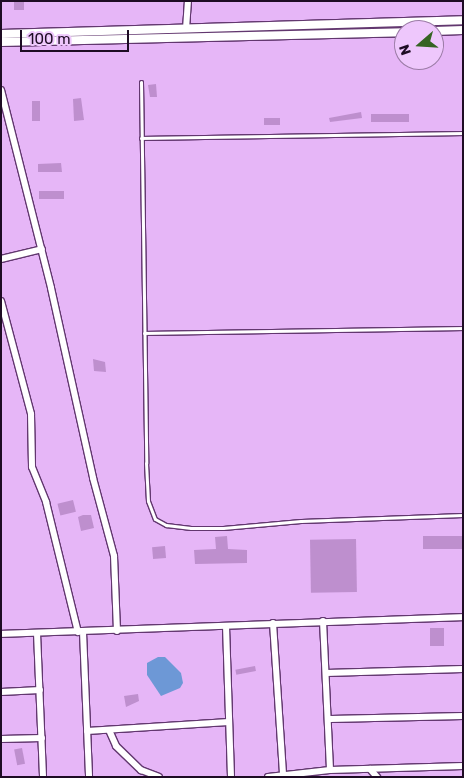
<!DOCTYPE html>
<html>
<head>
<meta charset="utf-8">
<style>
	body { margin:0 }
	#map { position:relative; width:464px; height:778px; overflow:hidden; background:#e6b6f7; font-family:Rubik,sans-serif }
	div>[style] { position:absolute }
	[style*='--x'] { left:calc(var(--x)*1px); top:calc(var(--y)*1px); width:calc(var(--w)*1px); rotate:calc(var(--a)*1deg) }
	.water>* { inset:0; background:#6d98d6 }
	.building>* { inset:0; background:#be8fce; transform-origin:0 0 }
	.roads { filter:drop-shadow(1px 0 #62376f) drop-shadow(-1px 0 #62376f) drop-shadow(0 1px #62376f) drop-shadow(0 -1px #62376f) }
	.service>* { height:3px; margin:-1.5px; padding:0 1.5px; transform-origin:1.5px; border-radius:1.5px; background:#fff }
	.minor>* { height:6px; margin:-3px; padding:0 3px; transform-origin:3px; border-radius:3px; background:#fff }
	.tertiary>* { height:8px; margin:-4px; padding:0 4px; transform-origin:4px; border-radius:4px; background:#fff }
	span { translate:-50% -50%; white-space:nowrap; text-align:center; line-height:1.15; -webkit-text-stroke:5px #eec7fc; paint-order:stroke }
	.frame { position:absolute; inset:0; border:2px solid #1e0c24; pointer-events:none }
	.north { position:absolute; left:394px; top:20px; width:50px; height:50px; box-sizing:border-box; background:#eec7fc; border:1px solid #9b7ca6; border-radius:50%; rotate:251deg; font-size:14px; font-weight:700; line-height:20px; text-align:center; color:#1e0c24 }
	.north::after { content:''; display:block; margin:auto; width:18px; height:22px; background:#366423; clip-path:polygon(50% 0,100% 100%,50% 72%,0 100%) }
	.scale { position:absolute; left:20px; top:30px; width:109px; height:22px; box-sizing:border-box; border:2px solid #1e0c24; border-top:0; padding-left:6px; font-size:15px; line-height:18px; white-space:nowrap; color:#1e0c24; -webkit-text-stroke:4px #eec7fc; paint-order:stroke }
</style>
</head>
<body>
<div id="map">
	<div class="water">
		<div style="clip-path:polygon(158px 657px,165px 657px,181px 673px,183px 683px,180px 688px,161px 696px,147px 675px,147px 663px)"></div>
	</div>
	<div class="building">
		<div style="left:14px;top:1px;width:10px;height:9px"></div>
		<div style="clip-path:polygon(156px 84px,157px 97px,150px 97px,148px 85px)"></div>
		<div style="clip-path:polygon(81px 98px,84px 120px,74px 121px,73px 99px)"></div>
		<div style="left:32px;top:101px;width:8px;height:20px"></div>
		<div style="clip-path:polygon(361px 112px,362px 118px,330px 122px,329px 118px)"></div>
		<div style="left:409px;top:114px;width:8px;height:38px;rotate:90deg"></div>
		<div style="left:264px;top:118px;width:16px;height:7px"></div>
		<div style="clip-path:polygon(61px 163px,62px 172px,38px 172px,38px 164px)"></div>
		<div style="left:64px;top:191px;width:8px;height:25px;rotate:90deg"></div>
		<div style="clip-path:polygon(93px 359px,105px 362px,106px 372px,94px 371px)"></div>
		<div style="left:73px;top:500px;width:12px;height:16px;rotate:76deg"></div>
		<div style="clip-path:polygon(83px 515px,91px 515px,94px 528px,81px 531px,78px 517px)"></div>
		<div style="clip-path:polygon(227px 536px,228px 549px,247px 550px,247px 563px,195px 564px,194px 550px,216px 549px,215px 537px)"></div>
		<div style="left:463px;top:536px;width:13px;height:40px;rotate:90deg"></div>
		<div style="left:356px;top:539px;width:53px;height:46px;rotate:89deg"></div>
		<div style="left:165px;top:546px;width:12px;height:13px;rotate:85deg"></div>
		<div style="left:430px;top:628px;width:14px;height:18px"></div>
		<div style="left:255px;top:666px;width:5px;height:20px;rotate:79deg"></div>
		<div style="clip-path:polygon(138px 694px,139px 701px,126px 707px,124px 696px)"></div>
		<div style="left:22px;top:748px;width:16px;height:8px;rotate:79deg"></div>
	</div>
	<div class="roads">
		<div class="service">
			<div style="--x:141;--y:82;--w:381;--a:89.2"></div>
			<div style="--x:146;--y:463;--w:38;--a:87"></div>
			<div style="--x:148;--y:501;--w:19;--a:69"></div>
			<div style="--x:155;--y:519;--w:13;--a:29"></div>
			<div style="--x:166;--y:525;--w:25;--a:7"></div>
			<div style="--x:191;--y:528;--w:32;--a:0"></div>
			<div style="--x:223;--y:528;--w:78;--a:-5.1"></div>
			<div style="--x:301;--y:521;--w:162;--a:-2.1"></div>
			<div style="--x:141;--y:138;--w:322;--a:-0.9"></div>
			<div style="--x:144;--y:333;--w:319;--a:-0.9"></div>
		</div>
		<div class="minor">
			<div style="--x:186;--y:29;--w:28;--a:-86"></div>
			<div style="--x:1;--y:90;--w:204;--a:75.8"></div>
			<div style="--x:51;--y:288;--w:195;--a:77.5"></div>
			<div style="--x:93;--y:478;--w:81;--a:74.9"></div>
			<div style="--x:114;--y:556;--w:75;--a:87.7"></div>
			<div style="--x:1;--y:259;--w:42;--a:-13.7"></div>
			<div style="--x:1;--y:301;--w:117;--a:75.1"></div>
			<div style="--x:31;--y:414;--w:53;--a:88.9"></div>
			<div style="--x:32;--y:467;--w:38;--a:68"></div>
			<div style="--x:46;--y:502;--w:134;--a:76.2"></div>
			<div style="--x:323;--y:621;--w:149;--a:87.3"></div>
			<div style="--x:273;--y:623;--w:151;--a:86.2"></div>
			<div style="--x:226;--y:626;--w:151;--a:88.1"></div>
			<div style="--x:83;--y:632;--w:145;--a:87.6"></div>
			<div style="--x:37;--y:633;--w:144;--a:87.6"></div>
			<div style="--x:1;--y:634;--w:462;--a:-2.1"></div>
			<div style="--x:326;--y:673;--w:137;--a:-1.7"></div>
			<div style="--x:1;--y:692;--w:39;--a:-3"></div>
			<div style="--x:330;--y:719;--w:133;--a:-1.3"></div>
			<div style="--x:109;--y:730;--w:17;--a:66"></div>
			<div style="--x:116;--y:746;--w:35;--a:44"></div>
			<div style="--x:141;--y:770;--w:19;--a:21"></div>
			<div style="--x:87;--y:731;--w:142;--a:-3.6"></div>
			<div style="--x:1;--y:739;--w:41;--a:-1.4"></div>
			<div style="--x:370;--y:769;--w:11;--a:49"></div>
			<div style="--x:268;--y:777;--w:62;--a:-6.4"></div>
			<div style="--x:330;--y:770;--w:133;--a:-1.7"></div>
		</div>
		<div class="tertiary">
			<div style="--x:434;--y:31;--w:29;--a:-2"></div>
			<div style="--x:1;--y:34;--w:462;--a:-1.7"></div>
			<div style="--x:1;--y:42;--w:403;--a:-1.4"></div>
		</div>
	</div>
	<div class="frame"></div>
	<div class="north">N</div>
	<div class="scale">100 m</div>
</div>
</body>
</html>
